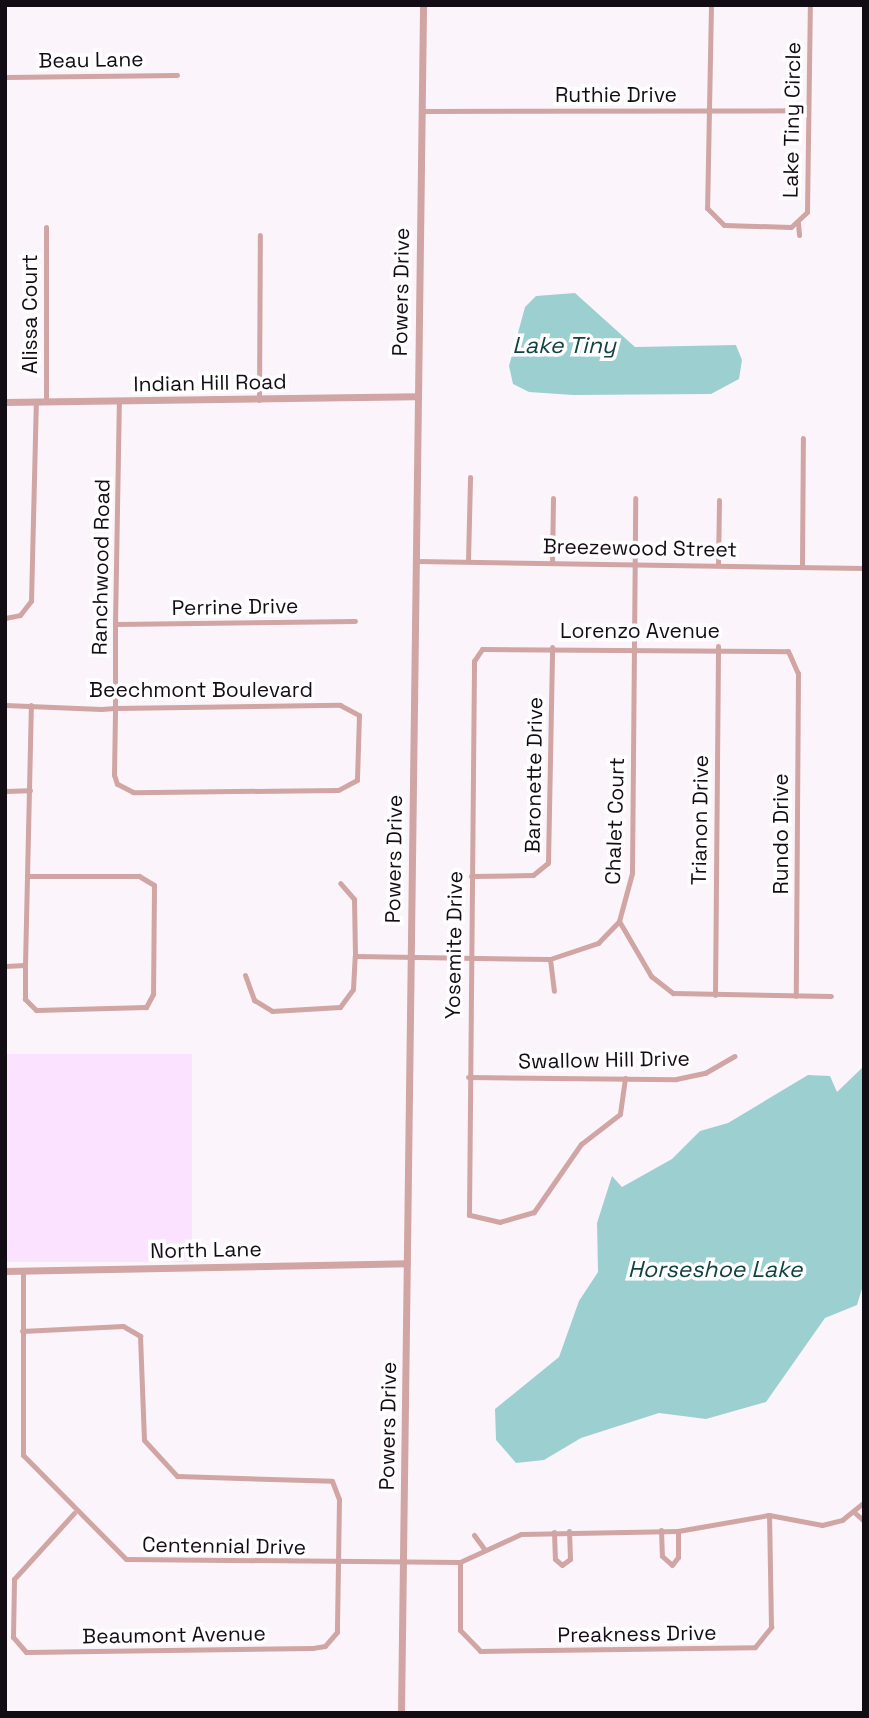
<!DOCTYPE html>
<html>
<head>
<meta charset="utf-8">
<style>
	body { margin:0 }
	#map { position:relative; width:869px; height:1718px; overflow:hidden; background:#fbf5fb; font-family:"Space Grotesk",sans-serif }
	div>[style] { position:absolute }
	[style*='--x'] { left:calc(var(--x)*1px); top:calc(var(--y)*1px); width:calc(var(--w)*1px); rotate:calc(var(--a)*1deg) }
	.built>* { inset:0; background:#fbe2ff; transform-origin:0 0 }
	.water>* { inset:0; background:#9cd0d0 }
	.minor>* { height:5px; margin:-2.5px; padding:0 2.5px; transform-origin:2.5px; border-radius:2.5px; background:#d0a5a3 }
	.tertiary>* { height:7px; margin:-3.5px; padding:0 3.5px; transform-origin:3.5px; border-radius:3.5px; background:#d0a5a3 }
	span { translate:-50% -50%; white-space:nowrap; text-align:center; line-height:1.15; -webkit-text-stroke:7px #fff; paint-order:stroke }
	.street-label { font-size:21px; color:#140c15 }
	.water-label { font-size:23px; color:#114242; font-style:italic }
	.frame { position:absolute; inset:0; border:7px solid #140c15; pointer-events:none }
</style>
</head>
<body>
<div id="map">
	<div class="built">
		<div style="left:5px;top:1054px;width:187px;height:208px"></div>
	</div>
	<div class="water">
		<div style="clip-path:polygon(575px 293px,635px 347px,736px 345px,742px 360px,739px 379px,711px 394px,573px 395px,529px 392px,513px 384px,509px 366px,525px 307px,536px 296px)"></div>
		<div style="clip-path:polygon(864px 1066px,864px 1282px,857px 1305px,825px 1318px,766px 1402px,706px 1419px,659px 1413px,581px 1438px,544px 1460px,516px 1463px,496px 1440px,495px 1409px,559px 1357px,579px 1301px,598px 1272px,597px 1223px,612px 1176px,622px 1187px,672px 1159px,700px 1131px,728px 1123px,808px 1075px,830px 1076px,837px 1092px)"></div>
	</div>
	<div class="minor">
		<div style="--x:711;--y:5;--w:203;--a:91.1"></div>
		<div style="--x:707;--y:208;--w:24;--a:45"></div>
		<div style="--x:724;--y:225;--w:67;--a:1.7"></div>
		<div style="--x:791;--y:227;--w:22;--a:-43"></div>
		<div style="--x:807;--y:212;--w:207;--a:-89.2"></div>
		<div style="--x:5;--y:77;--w:172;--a:-0.7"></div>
		<div style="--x:424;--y:111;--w:384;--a:-0.1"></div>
		<div style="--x:798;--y:223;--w:12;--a:85"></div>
		<div style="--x:46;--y:227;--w:175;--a:90"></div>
		<div style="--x:259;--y:400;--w:165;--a:-89.7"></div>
		<div style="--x:416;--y:561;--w:448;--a:0.9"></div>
		<div style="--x:468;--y:561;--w:84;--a:-88.6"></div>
		<div style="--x:552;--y:563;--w:65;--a:-89.1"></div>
		<div style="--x:718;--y:565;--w:65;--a:-89.1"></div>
		<div style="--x:802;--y:567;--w:129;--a:-89.6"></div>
		<div style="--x:5;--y:618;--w:15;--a:-11"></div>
		<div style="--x:20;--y:615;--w:18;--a:-52"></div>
		<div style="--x:31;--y:601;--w:199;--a:-88.6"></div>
		<div style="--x:115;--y:624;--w:240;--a:-0.7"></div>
		<div style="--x:5;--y:705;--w:96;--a:2.4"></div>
		<div style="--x:101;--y:709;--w:14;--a:-4"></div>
		<div style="--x:115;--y:708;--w:225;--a:-0.8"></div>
		<div style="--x:340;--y:705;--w:21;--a:28"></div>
		<div style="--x:359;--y:715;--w:65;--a:91.8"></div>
		<div style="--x:357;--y:780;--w:21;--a:152"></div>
		<div style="--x:338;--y:790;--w:205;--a:179.4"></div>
		<div style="--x:133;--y:792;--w:18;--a:-153"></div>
		<div style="--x:117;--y:784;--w:9;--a:-108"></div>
		<div style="--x:114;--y:775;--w:67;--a:-89.1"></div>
		<div style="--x:115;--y:708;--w:84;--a:-90"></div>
		<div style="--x:115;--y:624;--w:222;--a:-89"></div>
		<div style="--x:5;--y:791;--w:25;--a:-2"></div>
		<div style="--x:27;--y:876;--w:112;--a:0"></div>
		<div style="--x:139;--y:876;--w:17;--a:31"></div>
		<div style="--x:154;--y:885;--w:109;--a:90.5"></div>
		<div style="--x:153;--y:994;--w:15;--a:118"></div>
		<div style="--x:146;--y:1007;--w:110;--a:178.4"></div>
		<div style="--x:36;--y:1010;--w:16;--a:-135"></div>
		<div style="--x:25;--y:999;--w:34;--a:-90"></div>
		<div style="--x:25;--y:965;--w:260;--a:-88.7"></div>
		<div style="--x:471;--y:876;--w:62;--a:-0.9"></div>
		<div style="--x:533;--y:875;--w:19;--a:-39"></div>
		<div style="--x:548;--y:863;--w:216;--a:-88.9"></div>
		<div style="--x:619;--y:921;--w:64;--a:59.8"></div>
		<div style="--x:651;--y:976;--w:28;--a:38"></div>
		<div style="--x:673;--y:993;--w:158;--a:1.1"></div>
		<div style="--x:355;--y:956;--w:195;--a:0.9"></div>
		<div style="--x:550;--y:959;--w:51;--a:-18.4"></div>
		<div style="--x:598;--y:943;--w:30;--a:-46"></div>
		<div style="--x:619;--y:921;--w:50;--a:-74.8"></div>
		<div style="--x:632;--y:873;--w:375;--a:-89.5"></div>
		<div style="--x:550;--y:959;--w:32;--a:83"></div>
		<div style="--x:5;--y:966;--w:20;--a:-3"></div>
		<div style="--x:245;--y:975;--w:27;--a:70"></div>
		<div style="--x:254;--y:1000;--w:21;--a:31"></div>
		<div style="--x:272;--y:1011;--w:68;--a:-3.4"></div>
		<div style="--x:340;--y:1007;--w:22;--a:-54"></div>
		<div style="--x:353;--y:989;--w:33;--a:-87"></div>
		<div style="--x:355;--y:956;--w:57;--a:-91"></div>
		<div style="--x:354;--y:899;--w:21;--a:-131"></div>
		<div style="--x:715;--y:995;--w:349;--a:-89.5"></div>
		<div style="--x:468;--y:1077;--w:208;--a:0.6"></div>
		<div style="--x:676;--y:1079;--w:30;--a:-12"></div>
		<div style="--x:705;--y:1073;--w:34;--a:-30"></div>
		<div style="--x:625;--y:1078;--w:36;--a:98"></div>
		<div style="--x:620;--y:1114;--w:49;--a:142.4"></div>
		<div style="--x:581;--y:1144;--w:83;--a:124.7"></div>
		<div style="--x:534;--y:1212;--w:35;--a:164"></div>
		<div style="--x:500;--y:1222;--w:32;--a:-167"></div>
		<div style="--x:469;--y:1215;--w:554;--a:-89.48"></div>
		<div style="--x:474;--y:661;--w:14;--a:-56"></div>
		<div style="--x:482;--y:649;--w:306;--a:0.4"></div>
		<div style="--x:788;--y:651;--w:24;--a:66"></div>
		<div style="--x:798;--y:673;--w:323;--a:90.4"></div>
		<div style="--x:23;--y:1270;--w:185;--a:90"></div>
		<div style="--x:23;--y:1455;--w:146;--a:45.3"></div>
		<div style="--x:126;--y:1559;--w:334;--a:0.5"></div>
		<div style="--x:460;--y:1562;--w:67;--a:-24.7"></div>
		<div style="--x:521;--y:1534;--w:157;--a:-1.1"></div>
		<div style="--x:678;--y:1531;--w:92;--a:-10"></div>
		<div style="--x:769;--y:1515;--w:54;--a:10.7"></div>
		<div style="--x:822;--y:1525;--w:21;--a:-14"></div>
		<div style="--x:842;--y:1520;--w:28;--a:-39"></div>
		<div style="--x:22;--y:1331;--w:101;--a:-2.8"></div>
		<div style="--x:123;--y:1326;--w:20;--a:30"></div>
		<div style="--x:140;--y:1336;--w:104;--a:87.8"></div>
		<div style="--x:144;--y:1440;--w:49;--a:47.5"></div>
		<div style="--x:177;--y:1476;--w:155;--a:1.8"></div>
		<div style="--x:332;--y:1481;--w:19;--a:69"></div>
		<div style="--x:339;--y:1499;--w:133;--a:90.9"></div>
		<div style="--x:337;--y:1632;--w:18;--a:131"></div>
		<div style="--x:325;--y:1646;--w:12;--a:171"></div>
		<div style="--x:313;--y:1648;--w:287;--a:179.2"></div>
		<div style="--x:26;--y:1652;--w:20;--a:-131"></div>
		<div style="--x:13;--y:1637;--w:58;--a:-89"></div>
		<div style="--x:14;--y:1579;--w:89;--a:-47.7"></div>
		<div style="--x:854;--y:1512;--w:13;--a:42"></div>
		<div style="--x:661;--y:1530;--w:26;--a:88"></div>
		<div style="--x:662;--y:1556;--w:13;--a:42"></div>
		<div style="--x:672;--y:1565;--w:10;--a:-53"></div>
		<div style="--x:678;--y:1557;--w:26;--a:-90"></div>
		<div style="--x:554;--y:1532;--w:27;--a:88"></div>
		<div style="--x:555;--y:1559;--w:9;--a:41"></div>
		<div style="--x:562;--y:1565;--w:10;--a:-37"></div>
		<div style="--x:570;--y:1559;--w:28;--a:-92"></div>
		<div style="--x:474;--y:1535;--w:17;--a:54"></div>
		<div style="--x:460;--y:1562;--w:68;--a:90"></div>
		<div style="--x:460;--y:1630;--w:29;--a:46"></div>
		<div style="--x:480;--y:1651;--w:275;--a:-0.8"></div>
		<div style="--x:755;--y:1647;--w:26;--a:-51"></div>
		<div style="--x:771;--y:1627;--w:112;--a:-91"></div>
	</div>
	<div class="tertiary">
		<div style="--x:5;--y:402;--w:411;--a:-0.8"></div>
		<div style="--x:5;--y:1271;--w:402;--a:-1.1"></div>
		<div style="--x:401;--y:1713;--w:1708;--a:-89.26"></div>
	</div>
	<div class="street-label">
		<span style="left:91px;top:60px;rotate:-1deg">Beau Lane</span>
		<span style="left:616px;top:95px">Ruthie Drive</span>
		<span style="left:792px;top:120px;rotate:-89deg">Lake Tiny Circle</span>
		<span style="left:401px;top:292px;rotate:-89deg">Powers Drive</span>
		<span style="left:30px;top:314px;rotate:-90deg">Alissa Court</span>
		<span style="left:210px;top:383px;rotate:-1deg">Indian Hill Road</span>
		<span style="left:640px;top:548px;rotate:1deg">Breezewood Street</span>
		<span style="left:101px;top:567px;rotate:-89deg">Ranchwood Road</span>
		<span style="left:235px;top:607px;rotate:-1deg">Perrine Drive</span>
		<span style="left:640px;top:631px">Lorenzo Avenue</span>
		<span style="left:201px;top:690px">Beechmont Boulevard</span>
		<span style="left:534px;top:775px;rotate:-89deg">Baronette Drive</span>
		<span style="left:700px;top:820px;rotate:-89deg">Trianon Drive</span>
		<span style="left:615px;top:821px;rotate:-88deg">Chalet Court</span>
		<span style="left:781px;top:834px;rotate:-90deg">Rundo Drive</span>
		<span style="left:394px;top:859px;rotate:-89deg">Powers Drive</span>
		<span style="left:454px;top:945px;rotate:-89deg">Yosemite Drive</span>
		<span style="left:604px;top:1060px;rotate:-1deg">Swallow Hill Drive</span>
		<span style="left:206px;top:1250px;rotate:-1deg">North Lane</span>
		<span style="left:388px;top:1426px;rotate:-89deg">Powers Drive</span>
		<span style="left:224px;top:1546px;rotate:1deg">Centennial Drive</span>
		<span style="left:637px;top:1634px;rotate:-1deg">Preakness Drive</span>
		<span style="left:174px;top:1635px;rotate:-1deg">Beaumont Avenue</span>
	</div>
	<div class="water-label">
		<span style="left:564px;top:345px">Lake Tiny</span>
		<span style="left:715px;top:1269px">Horseshoe Lake</span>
	</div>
	<div class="frame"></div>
</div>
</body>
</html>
